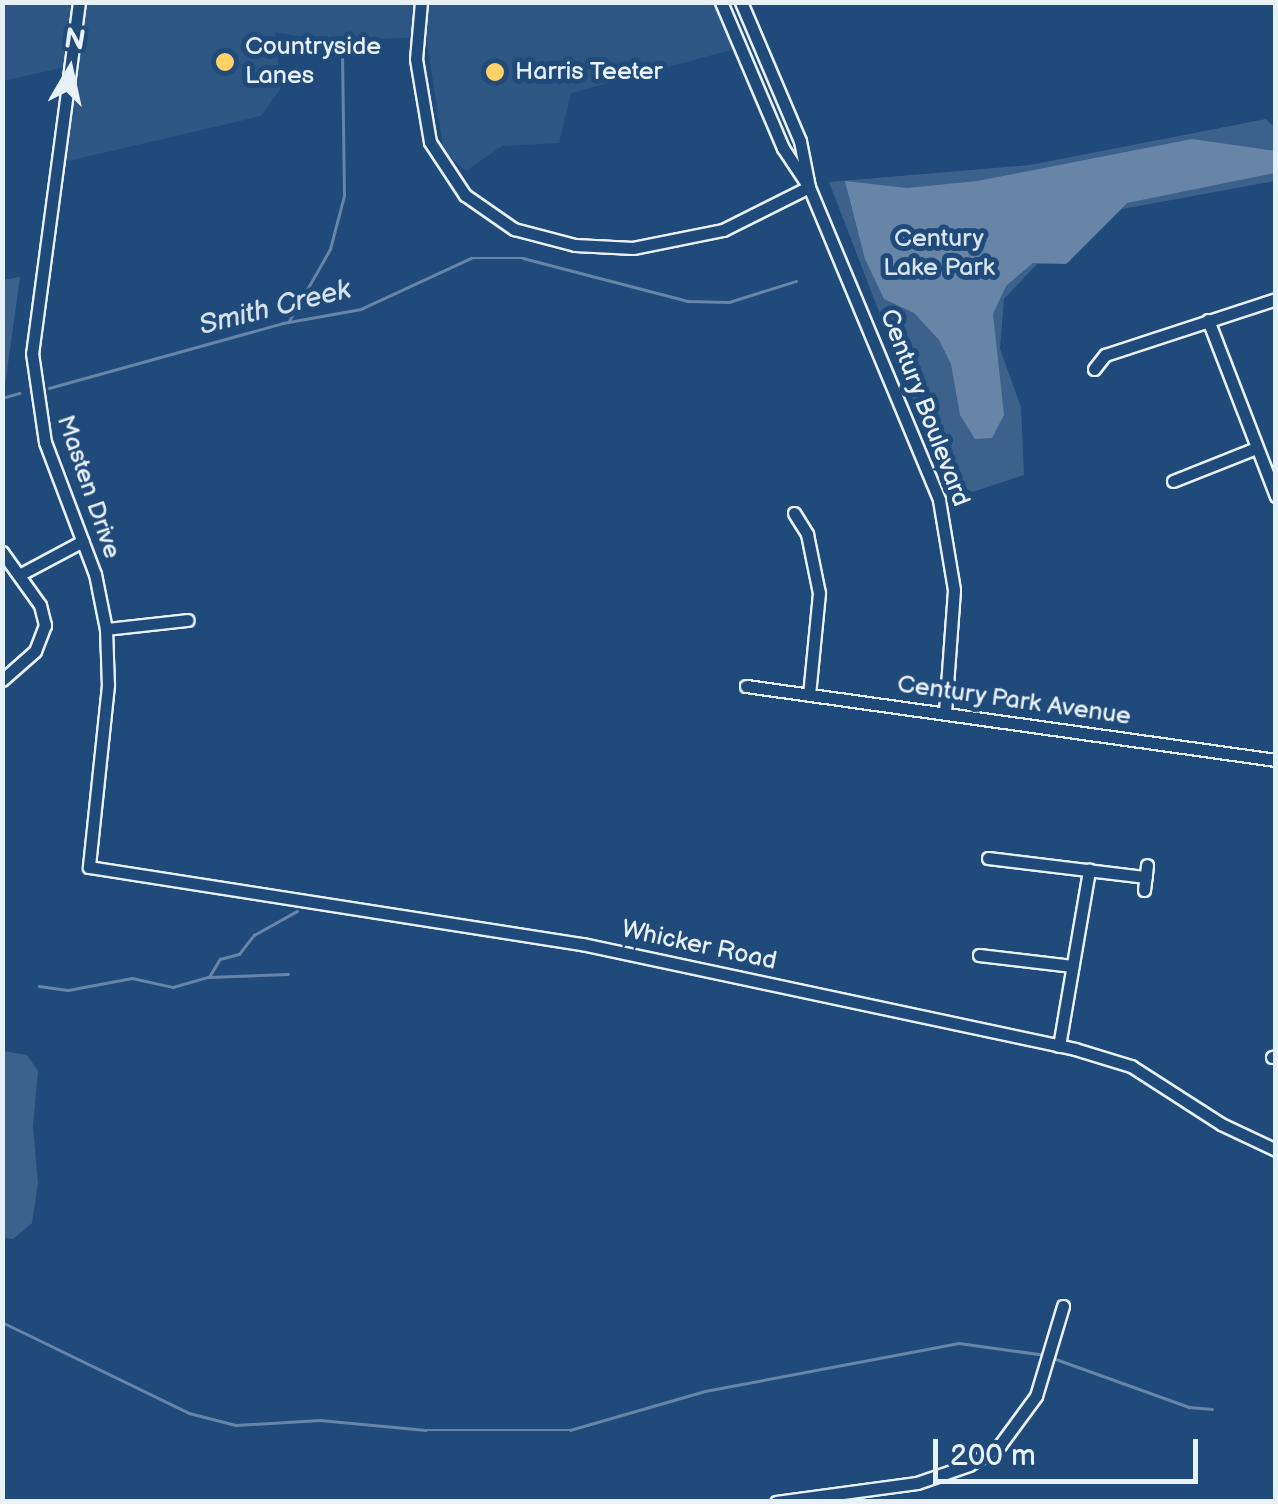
<!DOCTYPE html>
<html>
<head>
<meta charset="utf-8">
<style>
	body { margin:0 }
	#map { position:relative; width:1278px; height:1504px; overflow:hidden; background:#1f4a7a; font-family:"Balsamiq Sans",sans-serif }
	div>[style] { position:absolute }
	[style*='--x'] { left:calc(var(--x)*1px); top:calc(var(--y)*1px); width:calc(var(--w)*1px); rotate:calc(var(--a)*1deg) }
	.built>* { inset:0; background:#2e5683 }
	.green>* { inset:0; background:#3c628c }
	.water>* { inset:0; background:#6685a7 }
	.stream>* { height:2.5px; margin:-1.25px; padding:0 1.25px; transform-origin:1.25px; border-radius:1.25px; background:#6685a7 }
	.roads { filter:drop-shadow(2px 0 #e8f1f8) drop-shadow(-2px 0 #e8f1f8) drop-shadow(0 2px #e8f1f8) drop-shadow(0 -2px #e8f1f8) }
	.minor>* { height:11px; margin:-5.5px; padding:0 5.5px; transform-origin:5.5px; border-radius:5.5px; background:#1f4a7a }
	.dots>* { width:28px; height:28px; translate:-50% -50%; box-sizing:border-box; border:5px solid #1f4a7a; border-radius:50% }
	span { translate:-50% -50%; white-space:nowrap; text-align:center; line-height:1.15; -webkit-text-stroke:10px #1f4a7a; paint-order:stroke }
	.poi-label { font-size:25px; color:#e8f1f8 }
	.left { translate:0 -50%; text-align:left }
	.park-label { font-size:25px; color:#d7e3ed }
	.street-label { font-size:25px; color:#e8f1f8 }
	.water-label { font-size:28px; color:#d4e1ec; font-style:italic }
	.frame { position:absolute; inset:0; border:5px solid #e8f1f8; pointer-events:none }
	.north { position:absolute; left:20px; top:20px; width:100px; height:100px; -webkit-text-stroke:8px #1f4a7a; paint-order:stroke; rotate:9deg; font-size:28px; font-weight:700; line-height:40px; text-align:center; color:#e8f1f8 }
	.north::after { content:''; display:block; margin:auto; width:35px; height:45px; background:#e8f1f8; clip-path:polygon(50% 0,100% 100%,50% 72%,0 100%) }
	.scale { position:absolute; left:933px; top:1439px; width:265px; height:45px; box-sizing:border-box; border:5px solid #e8f1f8; border-top:0; padding-left:12px; font-size:30px; line-height:35px; white-space:nowrap; color:#e8f1f8; -webkit-text-stroke:8px #1f4a7a; paint-order:stroke }
</style>
</head>
<body>
<div id="map">
	<div class="built">
		<div style="clip-path:polygon(2px 3px,716px 3px,735px 49px,571px 93px,559px 143px,502px 146px,466px 171px,444px 152px,426px 37px,325px 41px,275px 32px,281px 88px,261px 116px,64px 162px,79px 64px,3px 81px)"></div>
	</div>
	<div class="green">
		<div style="clip-path:polygon(1266px 119px,1275px 128px,1275px 181px,1122px 209px,1068px 263px,1037px 264px,1004px 299px,1000px 349px,1021px 407px,1024px 475px,972px 492px,952px 480px,924px 428px,829px 182px,1030px 165px)"></div>
		<div style="clip-path:polygon(20px 277px,5px 385px,3px 386px,3px 280px)"></div>
		<div style="clip-path:polygon(3px 1051px,27px 1055px,38px 1071px,33px 1126px,38px 1183px,32px 1223px,13px 1239px,3px 1238px)"></div>
	</div>
	<div class="water">
		<div style="clip-path:polygon(1192px 139px,1275px 151px,1275px 173px,1127px 203px,1066px 264px,1033px 263px,1006px 286px,993px 314px,1004px 415px,992px 438px,975px 439px,960px 415px,951px 364px,939px 340px,914px 313px,884px 299px,865px 259px,845px 181px,907px 188px,977px 181px)"></div>
	</div>
	<div class="stream">
		<div style="--x:289;--y:321;--w:83;--a:-60.3"></div>
		<div style="--x:330;--y:249;--w:55;--a:-75.2"></div>
		<div style="--x:344;--y:196;--w:138;--a:-90.8"></div>
		<div style="--x:49;--y:388;--w:243;--a:-15.5"></div>
		<div style="--x:283;--y:323;--w:79;--a:-10.2"></div>
		<div style="--x:361;--y:309;--w:121;--a:-24.9"></div>
		<div style="--x:471;--y:258;--w:52;--a:0"></div>
		<div style="--x:523;--y:258;--w:171;--a:14.6"></div>
		<div style="--x:688;--y:301;--w:41;--a:1.4"></div>
		<div style="--x:729;--y:302;--w:70;--a:-17.4"></div>
		<div style="--x:2;--y:398;--w:18;--a:-16"></div>
		<div style="--x:209;--y:977;--w:79;--a:-2.2"></div>
		<div style="--x:39;--y:986;--w:29;--a:8"></div>
		<div style="--x:68;--y:990;--w:65;--a:-10.6"></div>
		<div style="--x:132;--y:978;--w:42;--a:12.4"></div>
		<div style="--x:173;--y:987;--w:37;--a:-16"></div>
		<div style="--x:209;--y:977;--w:21;--a:-59"></div>
		<div style="--x:220;--y:959;--w:20;--a:-15"></div>
		<div style="--x:239;--y:954;--w:24;--a:-52"></div>
		<div style="--x:254;--y:935;--w:49;--a:-29.2"></div>
		<div style="--x:2;--y:1322;--w:208;--a:25.9"></div>
		<div style="--x:189;--y:1413;--w:49;--a:14.3"></div>
		<div style="--x:236;--y:1425;--w:84;--a:-3.4"></div>
		<div style="--x:320;--y:1420;--w:106;--a:5.4"></div>
		<div style="--x:426;--y:1430;--w:144;--a:0"></div>
		<div style="--x:570;--y:1430;--w:141;--a:-16.1"></div>
		<div style="--x:705;--y:1391;--w:258;--a:-10.7"></div>
		<div style="--x:959;--y:1343;--w:87;--a:7.9"></div>
		<div style="--x:1053;--y:1358;--w:145;--a:19.8"></div>
		<div style="--x:1189;--y:1407;--w:23;--a:5"></div>
	</div>
	<div class="roads">
		<div class="minor">
			<div style="--x:79;--y:2;--w:354;--a:97.6"></div>
			<div style="--x:32;--y:353;--w:90;--a:81.7"></div>
			<div style="--x:45;--y:442;--w:141;--a:69.3"></div>
			<div style="--x:95;--y:574;--w:56;--a:78.7"></div>
			<div style="--x:106;--y:629;--w:56;--a:88"></div>
			<div style="--x:108;--y:685;--w:183;--a:96"></div>
			<div style="--x:89;--y:867;--w:499;--a:8.9"></div>
			<div style="--x:582;--y:944;--w:504;--a:12.02"></div>
			<div style="--x:1075;--y:1049;--w:59;--a:16.9"></div>
			<div style="--x:1131;--y:1066;--w:107;--a:32.8"></div>
			<div style="--x:1221;--y:1124;--w:61;--a:25.3"></div>
			<div style="--x:421;--y:2;--w:57;--a:95"></div>
			<div style="--x:416;--y:59;--w:84;--a:80.4"></div>
			<div style="--x:430;--y:142;--w:64;--a:56.6"></div>
			<div style="--x:465;--y:195;--w:60;--a:34.8"></div>
			<div style="--x:514;--y:229;--w:63;--a:14.7"></div>
			<div style="--x:575;--y:245;--w:58;--a:3"></div>
			<div style="--x:633;--y:248;--w:92;--a:-11.3"></div>
			<div style="--x:723;--y:230;--w:96;--a:-26.6"></div>
			<div style="--x:721;--y:2;--w:159;--a:67"></div>
			<div style="--x:783;--y:148;--w:47;--a:56.3"></div>
			<div style="--x:809;--y:187;--w:339;--a:67.4"></div>
			<div style="--x:939;--y:500;--w:91;--a:80.5"></div>
			<div style="--x:954;--y:590;--w:124;--a:94.2"></div>
			<div style="--x:741;--y:2;--w:151;--a:67"></div>
			<div style="--x:800;--y:141;--w:47;--a:78.9"></div>
			<div style="--x:1208;--y:320;--w:189;--a:68.9"></div>
			<div style="--x:1094;--y:369;--w:18;--a:-52"></div>
			<div style="--x:1105;--y:355;--w:180;--a:-18.1"></div>
			<div style="--x:1173;--y:481;--w:87;--a:-21.6"></div>
			<div style="--x:794;--y:513;--w:25;--a:58"></div>
			<div style="--x:807;--y:534;--w:60;--a:78.5"></div>
			<div style="--x:819;--y:593;--w:102;--a:95.6"></div>
			<div style="--x:2;--y:552;--w:65;--a:54.4"></div>
			<div style="--x:40;--y:605;--w:21;--a:76"></div>
			<div style="--x:45;--y:625;--w:28;--a:111"></div>
			<div style="--x:35;--y:651;--w:44;--a:138.7"></div>
			<div style="--x:19;--y:575;--w:72;--a:-28"></div>
			<div style="--x:106;--y:629;--w:82;--a:-6.3"></div>
			<div style="--x:746;--y:686;--w:535;--a:7.95"></div>
			<div style="--x:988;--y:858;--w:159;--a:6.9"></div>
			<div style="--x:1144;--y:890;--w:25;--a:-83"></div>
			<div style="--x:979;--y:955;--w:94;--a:6.7"></div>
			<div style="--x:1059;--y:1046;--w:179;--a:-80.3"></div>
			<div style="--x:1272;--y:1057;--w:4;--a:-14"></div>
			<div style="--x:776;--y:1502;--w:142;--a:-7.7"></div>
			<div style="--x:917;--y:1483;--w:55;--a:-19.1"></div>
			<div style="--x:969;--y:1465;--w:37;--a:-33"></div>
			<div style="--x:1000;--y:1445;--w:61;--a:-53.7"></div>
			<div style="--x:1036;--y:1396;--w:94;--a:-73.3"></div>
		</div>
	</div>
	<div class="dots">
		<div style="left:225px;top:62px;background:#ffd166"></div>
		<div style="left:495px;top:72px;background:#ffd166"></div>
	</div>
	<div class="poi-label">
		<span class="left" style="left:245px;top:62px">Countryside<br>Lanes</span>
		<span class="left" style="left:515px;top:72px">Harris Teeter</span>
	</div>
	<div class="park-label">
		<span style="left:939px;top:254px">Century<br>Lake Park</span>
	</div>
	<div class="street-label">
		<span style="left:924px;top:408px;rotate:69deg">Century Boulevard</span>
		<span style="left:88px;top:487px;rotate:71deg">Masten Drive</span>
		<span style="left:1014px;top:701px;rotate:8deg">Century Park Avenue</span>
		<span style="left:699px;top:946px;rotate:12deg">Whicker Road</span>
	</div>
	<div class="water-label">
		<span style="left:275px;top:308px;rotate:-14deg">Smith Creek</span>
	</div>
	<div class="frame"></div>
	<div class="north">N</div>
	<div class="scale">200 m</div>
</div>
</body>
</html>
